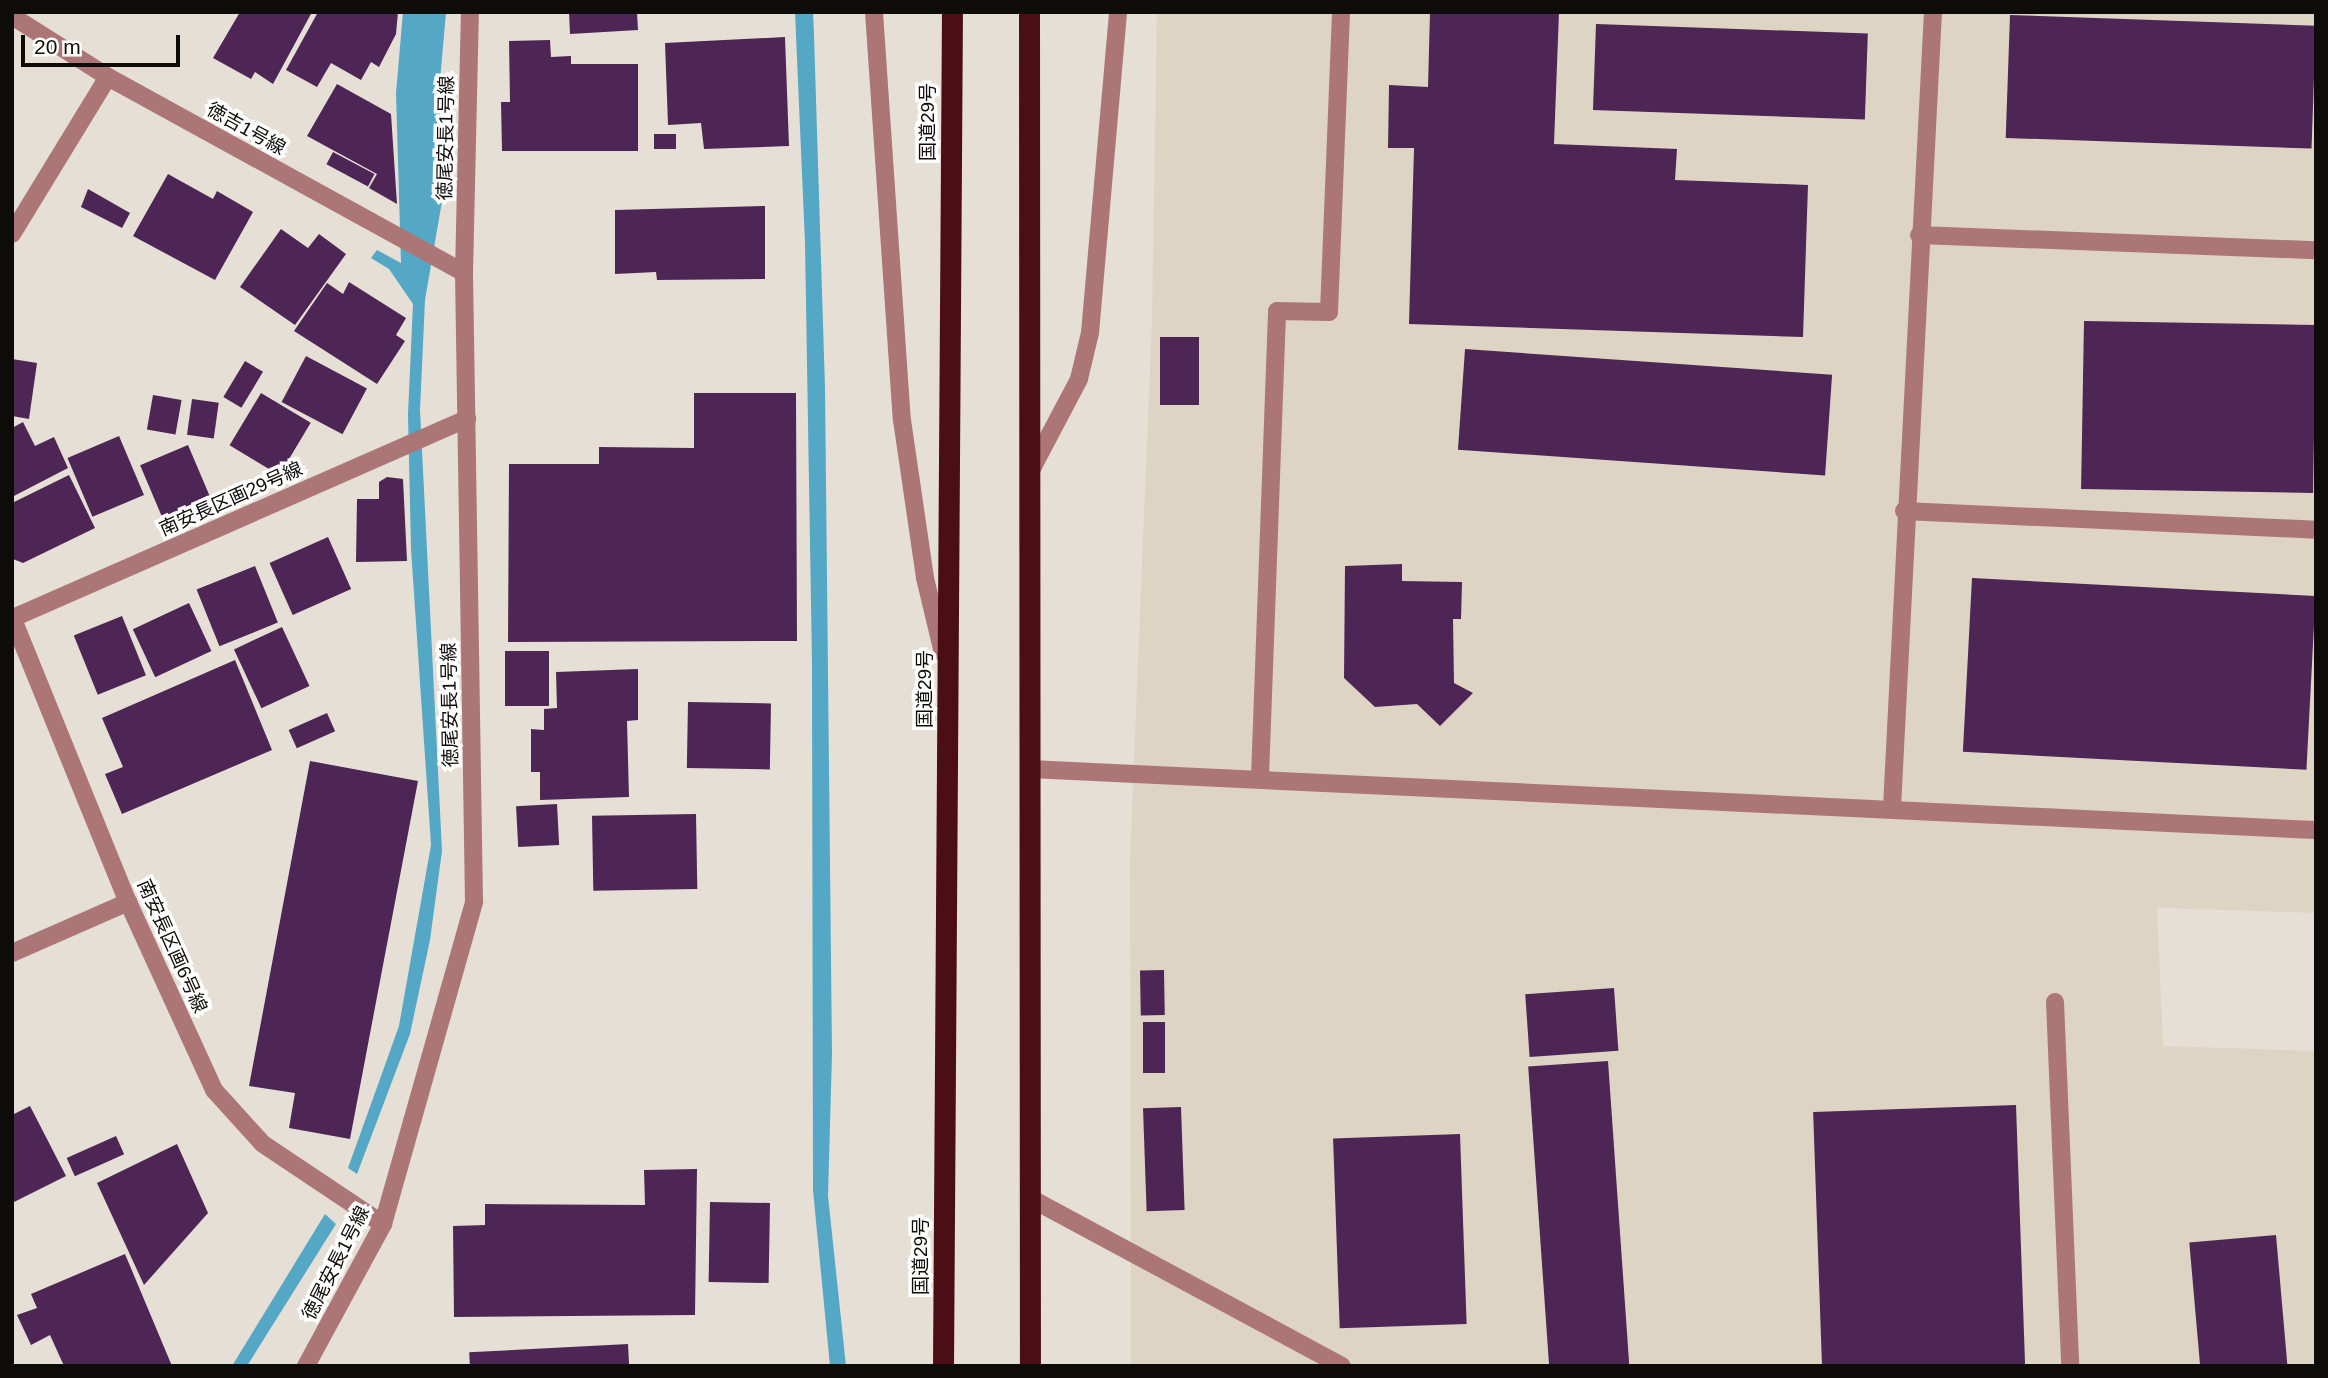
<!DOCTYPE html>
<html>
<head>
<meta charset="utf-8">
<style>
	body { margin:0 }
	#map { position:relative; width:2328px; height:1378px; overflow:hidden; background:#e5dfd6; font-family:Arial,"Noto Sans JP",sans-serif }
	div>[style] { position:absolute }
	[style*='--x'] { left:calc(var(--x)*1px); top:calc(var(--y)*1px); width:calc(var(--w)*1px); rotate:calc(var(--a)*1deg) }
	.built>* { inset:0; background:#ded4c4 }
	.water>* { inset:0; background:#54a7c5 }
	.building>* { inset:0; background:#4d2655; transform-origin:0 0 }
	.lane>* { height:18px; margin:-9px; padding:0 9px; transform-origin:9px; border-radius:9px; background:#ac7676 }
	.street>* { height:18px; margin:-9px; padding:0 9px; transform-origin:9px; border-radius:9px; background:#ac7676 }
	.highway>* { height:21px; margin:-10.5px; padding:0 10.5px; transform-origin:10.5px; border-radius:10.5px; background:#4b0e14 }
	span { translate:-50% -50%; white-space:nowrap; text-align:center; line-height:1.15; -webkit-text-stroke:7px #fff; paint-order:stroke }
	.street-label { font-size:19px; color:#0e0c09 }
	.frame { position:absolute; inset:0; border:14px solid #0e0c09; pointer-events:none }
	.scale { position:absolute; left:21px; top:35px; width:159px; height:32px; box-sizing:border-box; border:4px solid #0e0c09; border-top:0; padding-left:9px; font-size:21px; line-height:24px; white-space:nowrap; color:#0e0c09; -webkit-text-stroke:5px #fff; paint-order:stroke }
</style>
</head>
<body>
<div id="map">
	<div class="built">
		<div style="clip-path:polygon(1157px 12px,2316px 12px,2316px 913px,2157px 908px,2163px 1046px,2316px 1051px,2316px 1366px,1131px 1366px,1130px 859px,1152px 320px)"></div>
	</div>
	<div class="water">
		<div style="clip-path:polygon(403px 12px,446px 12px,439px 92px,445px 184px,425px 300px,420px 410px,442px 851px,430px 940px,410px 1034px,357px 1174px,348px 1168px,399px 1026px,431px 845px,411px 549px,408px 414px,413px 304px,389px 269px,371px 258px,377px 250px,401px 263px,396px 93px)"></div>
		<div style="clip-path:polygon(795px 12px,813px 12px,814px 35px,825px 388px,832px 1054px,828px 1196px,846px 1366px,830px 1366px,813px 1190px,812px 663px,805px 243px)"></div>
		<div style="clip-path:polygon(325px 1214px,336px 1224px,247px 1366px,232px 1366px)"></div>
	</div>
	<div class="building">
		<div style="clip-path:polygon(240px 12px,312px 12px,273px 84px,255px 72px,251px 79px,213px 58px)"></div>
		<div style="clip-path:polygon(318px 12px,398px 12px,396px 34px,379px 67px,371px 62px,361px 80px,331px 63px,317px 87px,286px 70px)"></div>
		<div style="clip-path:polygon(569px 12px,637px 12px,638px 30px,570px 34px)"></div>
		<div style="clip-path:polygon(1430px 12px,1559px 12px,1554px 144px,1677px 149px,1675px 180px,1808px 185px,1803px 337px,1409px 324px,1414px 148px,1388px 148px,1389px 85px,1428px 87px)"></div>
		<div style="left:2010px;top:15px;width:306px;height:123px;rotate:2deg"></div>
		<div style="left:1596px;top:24px;width:272px;height:86px;rotate:2deg"></div>
		<div style="clip-path:polygon(785px 37px,789px 146px,704px 149px,701px 123px,668px 125px,665px 43px)"></div>
		<div style="clip-path:polygon(550px 40px,551px 57px,571px 56px,571px 64px,638px 64px,638px 151px,502px 151px,501px 102px,510px 102px,509px 41px)"></div>
		<div style="clip-path:polygon(337px 84px,391px 114px,397px 204px,369px 188px,377px 174px,307px 136px)"></div>
		<div style="left:676px;top:134px;width:15px;height:22px;rotate:90deg"></div>
		<div style="left:333px;top:152px;width:47px;height:14px;rotate:28deg"></div>
		<div style="clip-path:polygon(168px 174px,213px 199px,217px 191px,253px 212px,215px 280px,133px 236px)"></div>
		<div style="clip-path:polygon(88px 189px,130px 213px,122px 228px,81px 207px)"></div>
		<div style="clip-path:polygon(765px 206px,765px 279px,657px 280px,656px 272px,615px 274px,615px 210px)"></div>
		<div style="clip-path:polygon(281px 229px,308px 248px,319px 234px,346px 254px,295px 325px,240px 287px)"></div>
		<div style="clip-path:polygon(349px 282px,406px 318px,396px 335px,405px 341px,377px 384px,294px 331px,327px 283px,343px 294px)"></div>
		<div style="left:2084px;top:321px;width:232px;height:168px;rotate:1deg"></div>
		<div style="left:1160px;top:337px;width:39px;height:68px"></div>
		<div style="left:1465px;top:349px;width:368px;height:101px;rotate:4deg"></div>
		<div style="left:306px;top:356px;width:69px;height:52px;rotate:28deg"></div>
		<div style="clip-path:polygon(12px 359px,37px 363px,29px 419px,12px 416px)"></div>
		<div style="left:245px;top:361px;width:21px;height:42px;rotate:31deg"></div>
		<div style="left:261px;top:393px;width:58px;height:61px;rotate:31deg"></div>
		<div style="clip-path:polygon(694px 393px,796px 393px,797px 641px,508px 642px,509px 464px,599px 464px,599px 447px,694px 448px)"></div>
		<div style="left:153px;top:395px;width:29px;height:35px;rotate:10deg"></div>
		<div style="left:192px;top:399px;width:27px;height:36px;rotate:8deg"></div>
		<div style="clip-path:polygon(23px 422px,35px 446px,54px 437px,68px 468px,12px 497px,12px 428px)"></div>
		<div style="left:119px;top:436px;width:64px;height:56px;rotate:67deg"></div>
		<div style="left:188px;top:445px;width:62px;height:52px;rotate:67deg"></div>
		<div style="clip-path:polygon(69px 475px,95px 528px,23px 563px,13px 559px,12px 503px)"></div>
		<div style="clip-path:polygon(387px 477px,403px 479px,407px 561px,356px 562px,357px 499px,379px 499px,379px 482px)"></div>
		<div style="left:328px;top:537px;width:57px;height:64px;rotate:66deg"></div>
		<div style="clip-path:polygon(1402px 564px,1402px 581px,1462px 582px,1461px 619px,1453px 619px,1454px 683px,1473px 693px,1440px 726px,1417px 704px,1375px 707px,1344px 678px,1345px 566px)"></div>
		<div style="left:255px;top:566px;width:61px;height:63px;rotate:68deg"></div>
		<div style="left:1972px;top:578px;width:344px;height:174px;rotate:3deg"></div>
		<div style="left:189px;top:603px;width:53px;height:62px;rotate:65deg"></div>
		<div style="left:122px;top:616px;width:64px;height:52px;rotate:68deg"></div>
		<div style="left:282px;top:627px;width:65px;height:53px;rotate:65deg"></div>
		<div style="left:549px;top:651px;width:55px;height:44px;rotate:90deg"></div>
		<div style="clip-path:polygon(235px 660px,272px 750px,122px 814px,105px 774px,123px 767px,102px 718px)"></div>
		<div style="clip-path:polygon(638px 669px,638px 720px,627px 721px,629px 797px,540px 800px,540px 772px,531px 772px,531px 729px,544px 730px,544px 709px,557px 708px,556px 672px)"></div>
		<div style="left:688px;top:702px;width:83px;height:66px;rotate:1deg"></div>
		<div style="left:327px;top:713px;width:20px;height:42px;rotate:66deg"></div>
		<div style="clip-path:polygon(310px 761px,418px 781px,350px 1139px,289px 1128px,295px 1093px,249px 1086px)"></div>
		<div style="left:557px;top:804px;width:41px;height:41px;rotate:87deg"></div>
		<div style="left:696px;top:814px;width:75px;height:104px;rotate:89deg"></div>
		<div style="left:1164px;top:970px;width:45px;height:24px;rotate:89deg"></div>
		<div style="left:1614px;top:988px;width:63px;height:89px;rotate:86deg"></div>
		<div style="left:1143px;top:1022px;width:22px;height:51px"></div>
		<div style="left:1608px;top:1061px;width:306px;height:80px;rotate:86deg"></div>
		<div style="left:2016px;top:1105px;width:261px;height:203px;rotate:88deg"></div>
		<div style="clip-path:polygon(30px 1106px,66px 1176px,12px 1203px,12px 1115px)"></div>
		<div style="left:1181px;top:1107px;width:103px;height:38px;rotate:88deg"></div>
		<div style="left:1460px;top:1134px;width:190px;height:127px;rotate:88deg"></div>
		<div style="left:116px;top:1136px;width:20px;height:54px;rotate:66deg"></div>
		<div style="clip-path:polygon(177px 1144px,208px 1213px,144px 1285px,97px 1183px)"></div>
		<div style="clip-path:polygon(697px 1169px,695px 1315px,454px 1317px,453px 1226px,485px 1225px,485px 1204px,645px 1205px,644px 1170px)"></div>
		<div style="left:770px;top:1203px;width:80px;height:60px;rotate:91deg"></div>
		<div style="left:2276px;top:1235px;width:131px;height:87px;rotate:85deg"></div>
		<div style="clip-path:polygon(125px 1254px,172px 1366px,64px 1366px,50px 1335px,31px 1345px,17px 1315px,37px 1308px,31px 1294px)"></div>
		<div style="left:628px;top:1344px;width:22px;height:159px;rotate:87deg"></div>
	</div>
	<div class="lane">
		<div style="--x:1919;--y:235;--w:397;--a:2.2"></div>
		<div style="--x:1904;--y:511;--w:412;--a:2.6"></div>
		<div style="--x:1030;--y:769;--w:1287;--a:2.72"></div>
		<div style="--x:1260;--y:777;--w:466;--a:-87.9"></div>
		<div style="--x:1277;--y:311;--w:52;--a:1.1"></div>
		<div style="--x:1329;--y:312;--w:300;--a:-87.7"></div>
		<div style="--x:1892;--y:807;--w:796;--a:-87.05"></div>
		<div style="--x:2055;--y:1002;--w:364;--a:87.6"></div>
		<div style="--x:1030;--y:1198;--w:354;--a:28.3"></div>
	</div>
	<div class="street">
		<div style="--x:874;--y:12;--w:409;--a:86.1"></div>
		<div style="--x:902;--y:420;--w:160;--a:81.7"></div>
		<div style="--x:925;--y:578;--w:77;--a:76.5"></div>
		<div style="--x:12;--y:16;--w:114;--a:32.4"></div>
		<div style="--x:108;--y:77;--w:406;--a:28.8"></div>
		<div style="--x:12;--y:234;--w:184;--a:-58.6"></div>
		<div style="--x:1029;--y:474;--w:107;--a:-62.2"></div>
		<div style="--x:1079;--y:379;--w:47;--a:-76.6"></div>
		<div style="--x:1090;--y:333;--w:322;--a:-85"></div>
		<div style="--x:12;--y:617;--w:308;--a:67.9"></div>
		<div style="--x:128;--y:902;--w:207;--a:65.4"></div>
		<div style="--x:214;--y:1090;--w:73;--a:47.8"></div>
		<div style="--x:263;--y:1144;--w:144;--a:33.7"></div>
		<div style="--x:13;--y:618;--w:496;--a:-23.7"></div>
		<div style="--x:12;--y:953;--w:127;--a:-23.7"></div>
		<div style="--x:306;--y:1366;--w:162;--a:-61.5"></div>
		<div style="--x:383;--y:1224;--w:335;--a:-74.2"></div>
		<div style="--x:474;--y:902;--w:629;--a:-90.91"></div>
		<div style="--x:464;--y:273;--w:261;--a:-88.7"></div>
	</div>
	<div class="highway">
		<div style="--x:1029;--y:12;--w:1354;--a:89.96"></div>
		<div style="--x:943;--y:1366;--w:1354;--a:-89.62"></div>
	</div>
	<div class="street-label">
		<span style="left:928px;top:122px;rotate:-90deg">国道29号</span>
		<span style="left:246px;top:129px;rotate:29deg">徳吉1号線</span>
		<span style="left:446px;top:138px;rotate:-89deg">徳尾安長1号線</span>
		<span style="left:231px;top:499px;rotate:-24deg">南安長区画29号線</span>
		<span style="left:925px;top:689px;rotate:-90deg">国道29号</span>
		<span style="left:450px;top:705px;rotate:-91deg">徳尾安長1号線</span>
		<span style="left:172px;top:946px;rotate:66deg">南安長区画6号線</span>
		<span style="left:921px;top:1256px;rotate:-90deg">国道29号</span>
		<span style="left:336px;top:1263px;rotate:-63deg">徳尾安長1号線</span>
	</div>
	<div class="frame"></div>
	<div class="scale">20 m</div>
</div>
</body>
</html>
